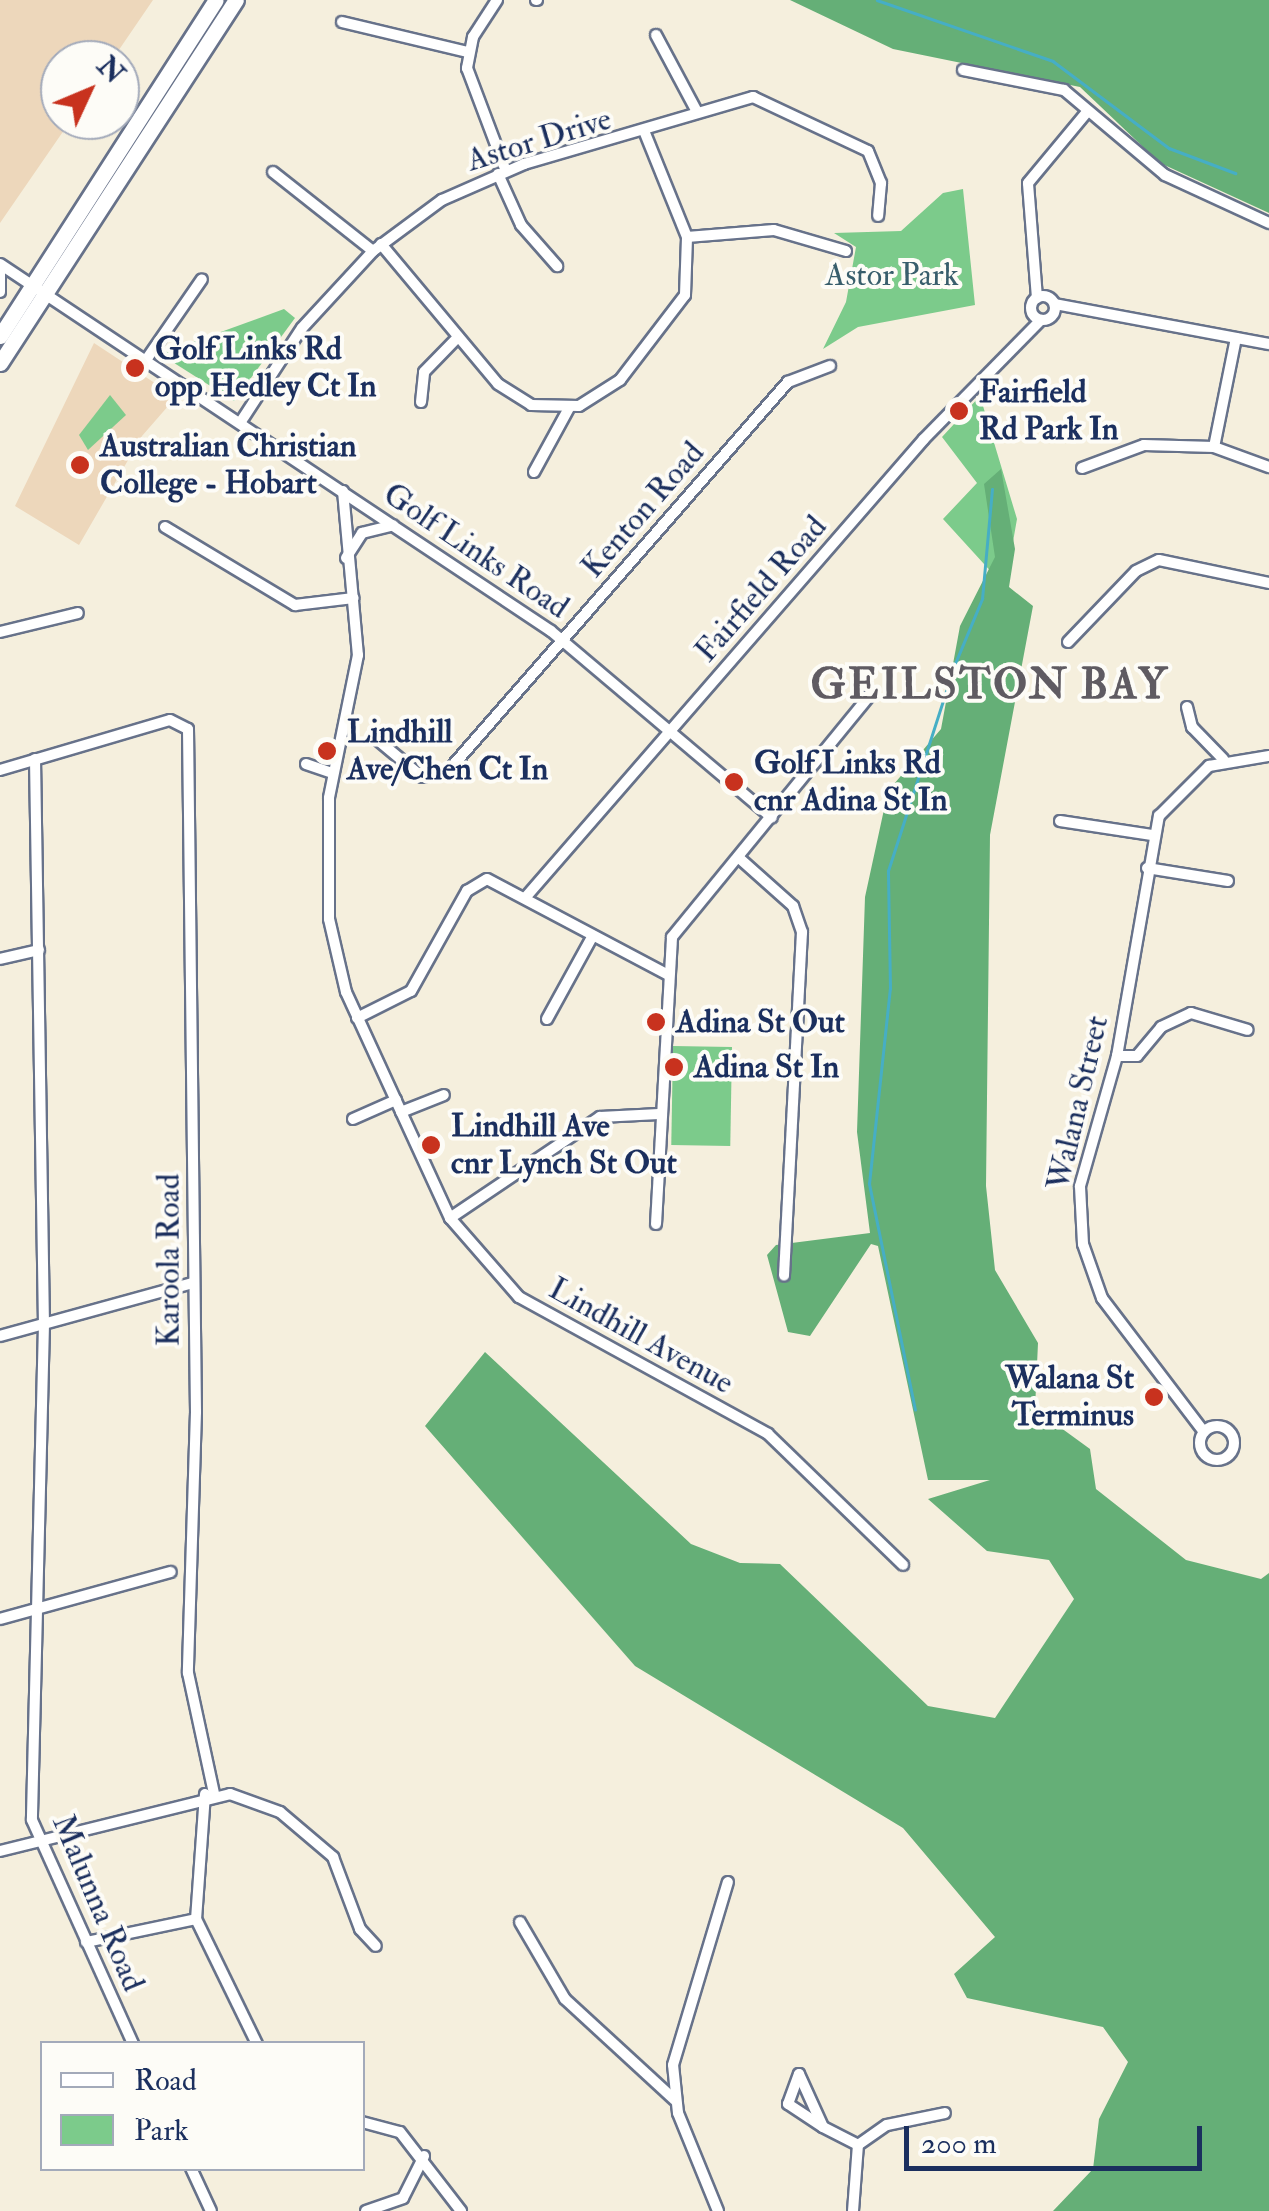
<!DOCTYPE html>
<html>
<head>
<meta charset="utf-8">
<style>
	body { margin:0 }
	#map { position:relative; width:1269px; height:2211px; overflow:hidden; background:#f5efdd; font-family:"IM FELL Double Pica",serif }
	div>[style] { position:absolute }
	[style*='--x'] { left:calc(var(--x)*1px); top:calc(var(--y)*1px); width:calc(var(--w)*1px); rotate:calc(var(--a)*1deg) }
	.built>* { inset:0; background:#edd7bb }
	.green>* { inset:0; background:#7ccb8b; transform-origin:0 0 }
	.forest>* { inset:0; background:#65af77 }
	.stream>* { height:2.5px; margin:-1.25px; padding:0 1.25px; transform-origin:1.25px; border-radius:1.25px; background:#46aec5 }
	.roads { filter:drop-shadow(2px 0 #67728a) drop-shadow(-2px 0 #67728a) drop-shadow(0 2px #67728a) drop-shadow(0 -2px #67728a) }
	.street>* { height:10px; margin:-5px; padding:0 5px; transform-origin:5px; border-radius:5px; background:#fff }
	.street>.ring { margin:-5px; padding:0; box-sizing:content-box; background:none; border:10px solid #fff; border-radius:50% }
	.primary>* { height:15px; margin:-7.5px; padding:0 7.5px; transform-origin:7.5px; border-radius:7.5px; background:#fff }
	.dots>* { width:28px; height:28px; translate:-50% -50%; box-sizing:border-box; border:5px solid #fdfcf7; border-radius:50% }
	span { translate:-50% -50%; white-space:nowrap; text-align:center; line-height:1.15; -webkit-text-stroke:8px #fdfcf7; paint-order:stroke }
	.street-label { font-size:32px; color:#1b2f5e }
	.park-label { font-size:32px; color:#385e6c }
	.poi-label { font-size:32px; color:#1b2f5e; font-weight:700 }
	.left { translate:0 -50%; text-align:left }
	.right { translate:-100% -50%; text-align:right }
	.district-label { font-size:42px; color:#5f5b62; font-weight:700; letter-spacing:2.5px }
	.legend { position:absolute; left:40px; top:2041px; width:325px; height:130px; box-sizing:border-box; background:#fdfcf7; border:2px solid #a3aaba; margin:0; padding:12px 18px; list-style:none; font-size:30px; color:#1b2f5e }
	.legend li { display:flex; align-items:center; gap:20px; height:50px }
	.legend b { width:50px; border:2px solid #a3aaba }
	.north { position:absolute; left:40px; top:40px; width:100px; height:100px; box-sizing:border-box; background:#fdfcf7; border:2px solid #a3aaba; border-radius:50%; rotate:46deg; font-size:28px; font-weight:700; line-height:40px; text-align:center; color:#1b2f5e }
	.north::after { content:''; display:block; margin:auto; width:35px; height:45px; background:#c8321e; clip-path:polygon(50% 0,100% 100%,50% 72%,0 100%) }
	.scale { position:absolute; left:904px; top:2126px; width:298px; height:45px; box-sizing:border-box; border:5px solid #1b2f5e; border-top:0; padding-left:12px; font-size:30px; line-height:35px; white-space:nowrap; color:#1b2f5e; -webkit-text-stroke:8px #fdfcf7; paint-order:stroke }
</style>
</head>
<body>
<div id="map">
	<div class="built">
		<div style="clip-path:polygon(0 0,153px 0,112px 60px,60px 60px,60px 120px,71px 120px,0 223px)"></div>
		<div style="clip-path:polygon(94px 343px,176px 397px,142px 436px,79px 545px,15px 506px)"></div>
	</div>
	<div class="green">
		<div style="clip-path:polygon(963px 189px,975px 305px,858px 327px,823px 349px,846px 302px,856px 247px,834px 233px,901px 231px,943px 193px)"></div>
		<div style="clip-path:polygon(284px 309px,295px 318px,234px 401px,160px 354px)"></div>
		<div style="clip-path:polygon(110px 395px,126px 415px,88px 450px,79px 435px)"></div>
		<div style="clip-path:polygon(980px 396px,1017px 519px,1005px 587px,943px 519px,977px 483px,942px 437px)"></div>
		<div style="left:673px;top:1046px;width:59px;height:99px;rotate:1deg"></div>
	</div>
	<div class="forest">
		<div style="clip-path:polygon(790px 0,1269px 0,1269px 213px,1160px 163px,1080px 87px,893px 49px)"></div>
		<div style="clip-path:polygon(1001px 469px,1015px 549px,1009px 587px,1033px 606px,990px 835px,986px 1186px,995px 1270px,1038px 1343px,1035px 1409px,1090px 1449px,1096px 1489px,1186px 1560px,1261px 1579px,1269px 1573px,1269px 2211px,1053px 2211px,1093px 2169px,1099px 2119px,1128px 2062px,1103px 2027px,967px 1998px,954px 1974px,995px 1937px,903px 1828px,635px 1666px,425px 1426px,485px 1352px,691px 1544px,740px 1563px,780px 1564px,928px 1706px,995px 1718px,1074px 1599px,1049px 1560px,987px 1551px,928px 1499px,990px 1480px,928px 1480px,878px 1246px,871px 1244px,810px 1336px,788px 1332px,767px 1255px,776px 1245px,870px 1233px,857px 1132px,865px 897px,888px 791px,941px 729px,960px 626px,995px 557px,984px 484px)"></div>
	</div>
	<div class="stream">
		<div style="--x:877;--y:0;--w:186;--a:19.1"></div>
		<div style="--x:1053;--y:61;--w:145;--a:36.9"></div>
		<div style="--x:1169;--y:148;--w:71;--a:20.7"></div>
		<div style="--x:954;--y:666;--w:73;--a:-67.3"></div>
		<div style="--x:982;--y:599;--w:110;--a:-84.8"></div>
		<div style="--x:915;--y:1410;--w:231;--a:-101.5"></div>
		<div style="--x:869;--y:1184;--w:196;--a:-83.9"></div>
		<div style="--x:890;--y:989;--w:118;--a:-91"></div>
		<div style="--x:888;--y:871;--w:211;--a:-72.1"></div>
	</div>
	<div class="roads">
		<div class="street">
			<div style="--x:497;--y:0;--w:44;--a:123"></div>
			<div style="--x:473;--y:37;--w:32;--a:101"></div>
			<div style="--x:467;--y:68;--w:110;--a:69.3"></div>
			<div style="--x:536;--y:0;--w:1;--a:0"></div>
			<div style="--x:342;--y:22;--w:130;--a:13.4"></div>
			<div style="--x:656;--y:35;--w:85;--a:61.9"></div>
			<div style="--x:963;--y:70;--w:103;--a:11.2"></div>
			<div style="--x:1064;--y:90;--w:132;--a:40.1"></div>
			<div style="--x:1165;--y:175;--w:115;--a:24.8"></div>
			<div style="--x:273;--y:172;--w:127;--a:38.3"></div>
			<div style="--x:498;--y:174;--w:56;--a:65.7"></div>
			<div style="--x:521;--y:225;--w:55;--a:48.7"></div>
			<div style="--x:687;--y:237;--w:87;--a:-4.6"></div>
			<div style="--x:774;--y:230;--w:75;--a:16.3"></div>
			<div style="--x:381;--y:244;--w:182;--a:50.1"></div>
			<div style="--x:498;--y:384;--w:39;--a:32"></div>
			<div style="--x:531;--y:405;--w:48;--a:1.2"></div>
			<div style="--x:579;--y:406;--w:49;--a:-32.4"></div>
			<div style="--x:620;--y:380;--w:107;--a:-52.6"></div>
			<div style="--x:685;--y:295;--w:58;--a:-88"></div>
			<div style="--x:687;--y:237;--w:112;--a:-112"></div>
			<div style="--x:0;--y:264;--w:662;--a:33.67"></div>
			<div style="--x:551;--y:631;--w:289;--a:40.2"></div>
			<div style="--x:0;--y:272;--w:20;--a:90"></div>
			<div class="ring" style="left:1031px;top:296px;width:14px;height:14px"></div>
			<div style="--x:1037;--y:298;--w:115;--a:-94.5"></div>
			<div style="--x:1028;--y:183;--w:92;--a:-50.3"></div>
			<div style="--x:1055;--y:304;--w:218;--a:10.6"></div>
			<div style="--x:1236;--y:338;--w:111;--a:101.4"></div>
			<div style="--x:1214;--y:447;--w:59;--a:20"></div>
			<div style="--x:146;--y:360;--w:98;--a:-55.3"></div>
			<div style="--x:421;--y:402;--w:30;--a:-84"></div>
			<div style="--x:424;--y:372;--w:49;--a:-45.8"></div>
			<div style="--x:240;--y:423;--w:113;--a:-56.9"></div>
			<div style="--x:302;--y:328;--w:105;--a:-47.3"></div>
			<div style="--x:373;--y:251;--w:86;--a:-36.5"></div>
			<div style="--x:442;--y:200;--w:90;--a:-23.7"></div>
			<div style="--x:524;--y:164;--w:239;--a:-16.3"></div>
			<div style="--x:753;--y:97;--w:127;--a:25.2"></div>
			<div style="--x:868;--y:151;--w:35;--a:68"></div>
			<div style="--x:881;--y:183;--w:33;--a:95"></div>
			<div style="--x:1082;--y:468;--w:66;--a:-20.4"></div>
			<div style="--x:1144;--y:445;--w:70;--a:1.6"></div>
			<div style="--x:534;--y:472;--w:73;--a:-61.3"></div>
			<div style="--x:343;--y:491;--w:165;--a:84.8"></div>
			<div style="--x:358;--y:655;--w:146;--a:101.5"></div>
			<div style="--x:329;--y:798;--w:121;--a:90"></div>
			<div style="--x:329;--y:919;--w:75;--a:76.9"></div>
			<div style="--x:346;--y:992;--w:249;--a:65.3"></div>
			<div style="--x:450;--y:1218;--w:105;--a:48.9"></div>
			<div style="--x:519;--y:1297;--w:284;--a:28.8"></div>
			<div style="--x:768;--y:1434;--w:188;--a:44.1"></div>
			<div style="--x:165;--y:527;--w:152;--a:31"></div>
			<div style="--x:295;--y:605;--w:59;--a:-6.8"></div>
			<div style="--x:346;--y:558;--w:30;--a:-57"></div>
			<div style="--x:362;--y:533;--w:32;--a:-14"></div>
			<div style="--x:0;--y:632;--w:80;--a:-13.7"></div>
			<div style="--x:1068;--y:642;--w:98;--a:-46.2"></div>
			<div style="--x:1136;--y:571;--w:25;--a:-26"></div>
			<div style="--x:1159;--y:560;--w:112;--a:11.8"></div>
			<div style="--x:1187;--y:707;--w:21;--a:76"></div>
			<div style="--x:1192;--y:727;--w:45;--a:45.9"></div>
			<div style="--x:374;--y:737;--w:62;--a:39.8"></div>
			<div style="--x:422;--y:777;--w:27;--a:-13"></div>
			<div style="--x:448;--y:771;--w:517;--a:-48.85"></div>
			<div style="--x:788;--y:382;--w:45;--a:-20.9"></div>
			<div style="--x:35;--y:759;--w:565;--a:89.09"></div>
			<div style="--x:44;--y:1324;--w:496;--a:91.4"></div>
			<div style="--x:32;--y:1820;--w:246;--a:65.7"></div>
			<div style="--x:306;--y:764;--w:28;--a:19"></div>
			<div style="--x:0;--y:770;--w:177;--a:-16.4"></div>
			<div style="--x:170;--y:720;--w:20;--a:27"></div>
			<div style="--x:188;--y:729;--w:683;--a:89.33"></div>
			<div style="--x:196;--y:1412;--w:261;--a:91.8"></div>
			<div style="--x:188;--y:1673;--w:123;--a:77.8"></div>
			<div style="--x:1060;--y:821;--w:93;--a:8.7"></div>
			<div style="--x:738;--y:857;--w:74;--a:41.7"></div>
			<div style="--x:793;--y:906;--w:28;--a:71"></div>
			<div style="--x:802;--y:932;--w:344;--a:93"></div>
			<div style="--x:1147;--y:868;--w:82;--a:9.1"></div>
			<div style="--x:525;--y:898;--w:608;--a:-49"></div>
			<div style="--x:924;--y:439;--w:167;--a:-45.5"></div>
			<div style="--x:0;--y:959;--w:40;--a:-13"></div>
			<div style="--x:357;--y:1018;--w:60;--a:-26.6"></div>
			<div style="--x:411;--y:991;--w:115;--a:-60.8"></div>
			<div style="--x:467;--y:891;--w:23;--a:-31"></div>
			<div style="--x:487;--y:879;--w:205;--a:27.9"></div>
			<div style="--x:547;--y:1019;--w:94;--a:-61.2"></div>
			<div style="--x:1117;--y:1056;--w:20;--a:0"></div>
			<div style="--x:1137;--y:1056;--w:38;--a:-50"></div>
			<div style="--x:1161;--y:1027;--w:33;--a:-25"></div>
			<div style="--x:1191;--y:1013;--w:59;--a:16.6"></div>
			<div style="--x:401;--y:1112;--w:46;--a:-21.6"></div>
			<div style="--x:353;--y:1119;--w:47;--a:-23.8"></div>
			<div style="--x:450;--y:1218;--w:181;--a:-34"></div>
			<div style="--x:600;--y:1117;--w:59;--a:-2.9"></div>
			<div style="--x:656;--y:1224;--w:287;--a:-86.8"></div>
			<div style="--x:672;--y:937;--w:311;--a:-50.7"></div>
			<div style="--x:0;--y:1336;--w:199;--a:-15.4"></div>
			<div class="ring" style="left:1200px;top:1426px;width:24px;height:24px"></div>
			<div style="--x:1204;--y:1432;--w:168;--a:-127.3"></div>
			<div style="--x:1102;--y:1298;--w:57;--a:-109.4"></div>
			<div style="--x:1083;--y:1244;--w:58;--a:-93"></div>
			<div style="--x:1080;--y:1186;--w:135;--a:-74.1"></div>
			<div style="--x:1117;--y:1056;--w:244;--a:-80.1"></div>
			<div style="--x:1159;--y:816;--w:71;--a:-45"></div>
			<div style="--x:1209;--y:766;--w:61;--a:-9.5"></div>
			<div style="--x:0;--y:1619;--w:177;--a:-15.4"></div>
			<div style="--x:205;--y:1794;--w:125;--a:94.1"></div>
			<div style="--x:196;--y:1919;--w:139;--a:64"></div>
			<div style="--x:0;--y:1851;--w:237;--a:-13.9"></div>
			<div style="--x:230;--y:1794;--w:53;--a:19.8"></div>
			<div style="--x:280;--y:1812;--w:70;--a:40.3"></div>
			<div style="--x:333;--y:1857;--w:77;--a:69.4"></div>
			<div style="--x:360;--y:1929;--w:23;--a:47"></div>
			<div style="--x:520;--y:1922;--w:89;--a:59.7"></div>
			<div style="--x:565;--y:1999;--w:149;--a:42.6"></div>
			<div style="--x:86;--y:1942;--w:112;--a:-11.8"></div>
			<div style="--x:362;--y:2122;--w:39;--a:15"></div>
			<div style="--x:400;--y:2132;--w:100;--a:52.3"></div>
			<div style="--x:823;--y:2127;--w:42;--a:-146.7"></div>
			<div style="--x:788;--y:2104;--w:32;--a:-70"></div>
			<div style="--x:799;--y:2074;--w:58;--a:65.6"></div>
			<div style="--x:823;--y:2127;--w:39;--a:27"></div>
			<div style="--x:191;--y:2168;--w:47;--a:65.1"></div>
			<div style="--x:366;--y:2211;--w:39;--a:-19"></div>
			<div style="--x:403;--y:2198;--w:47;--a:-63.4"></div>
			<div style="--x:718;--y:2211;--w:106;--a:-112.2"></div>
			<div style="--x:678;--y:2113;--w:48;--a:-95.9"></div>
			<div style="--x:673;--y:2065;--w:191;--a:-73.3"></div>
			<div style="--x:853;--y:2211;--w:66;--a:-85.7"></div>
			<div style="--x:858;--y:2145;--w:35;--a:-35"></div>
			<div style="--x:887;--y:2125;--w:59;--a:-11.7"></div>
		</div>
		<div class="primary">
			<div style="--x:0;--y:336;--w:399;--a:-57.3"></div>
			<div style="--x:0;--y:363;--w:433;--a:-57"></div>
		</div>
	</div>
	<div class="dots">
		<div style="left:135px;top:368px;background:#c8321e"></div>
		<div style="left:959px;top:411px;background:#c8321e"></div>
		<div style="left:80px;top:465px;background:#c8321e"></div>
		<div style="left:327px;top:751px;background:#c8321e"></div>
		<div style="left:734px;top:782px;background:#c8321e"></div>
		<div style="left:656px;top:1022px;background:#c8321e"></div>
		<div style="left:674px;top:1067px;background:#c8321e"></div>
		<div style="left:431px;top:1145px;background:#c8321e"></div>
		<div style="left:1154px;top:1397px;background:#c8321e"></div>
	</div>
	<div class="street-label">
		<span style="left:539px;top:140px;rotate:-17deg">Astor Drive</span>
		<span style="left:643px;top:510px;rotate:-49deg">Kenton Road</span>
		<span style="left:476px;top:551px;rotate:34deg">Golf Links Road</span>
		<span style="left:761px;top:589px;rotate:-49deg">Fairfield Road</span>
		<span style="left:1078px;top:1103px;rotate:-77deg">Walana Street</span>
		<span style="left:169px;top:1260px;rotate:-90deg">Karoola Road</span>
		<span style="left:641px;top:1336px;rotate:29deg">Lindhill Avenue</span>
		<span style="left:98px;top:1903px;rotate:67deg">Malunna Road</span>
	</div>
	<div class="park-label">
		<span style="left:892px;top:275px">Astor Park</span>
	</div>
	<div class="poi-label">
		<span class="left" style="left:155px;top:368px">Golf Links Rd<br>opp Hedley Ct In</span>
		<span class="left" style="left:979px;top:411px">Fairfield<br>Rd Park In</span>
		<span class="left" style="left:100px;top:465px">Australian Christian<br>College - Hobart</span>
		<span class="left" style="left:347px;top:751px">Lindhill<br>Ave/Chen Ct In</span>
		<span class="left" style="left:754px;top:782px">Golf Links Rd<br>cnr Adina St In</span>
		<span class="left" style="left:676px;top:1022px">Adina St Out</span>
		<span class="left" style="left:694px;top:1067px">Adina St In</span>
		<span class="left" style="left:451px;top:1145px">Lindhill Ave<br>cnr Lynch St Out</span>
		<span class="right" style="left:1134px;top:1397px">Walana St<br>Terminus</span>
	</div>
	<div class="district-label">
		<span style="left:990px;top:685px">GEILSTON BAY</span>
	</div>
	<ul class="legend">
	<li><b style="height:12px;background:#fff"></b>Road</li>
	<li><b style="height:28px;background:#7ccb8b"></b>Park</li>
	</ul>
	<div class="north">N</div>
	<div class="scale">200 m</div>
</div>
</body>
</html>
